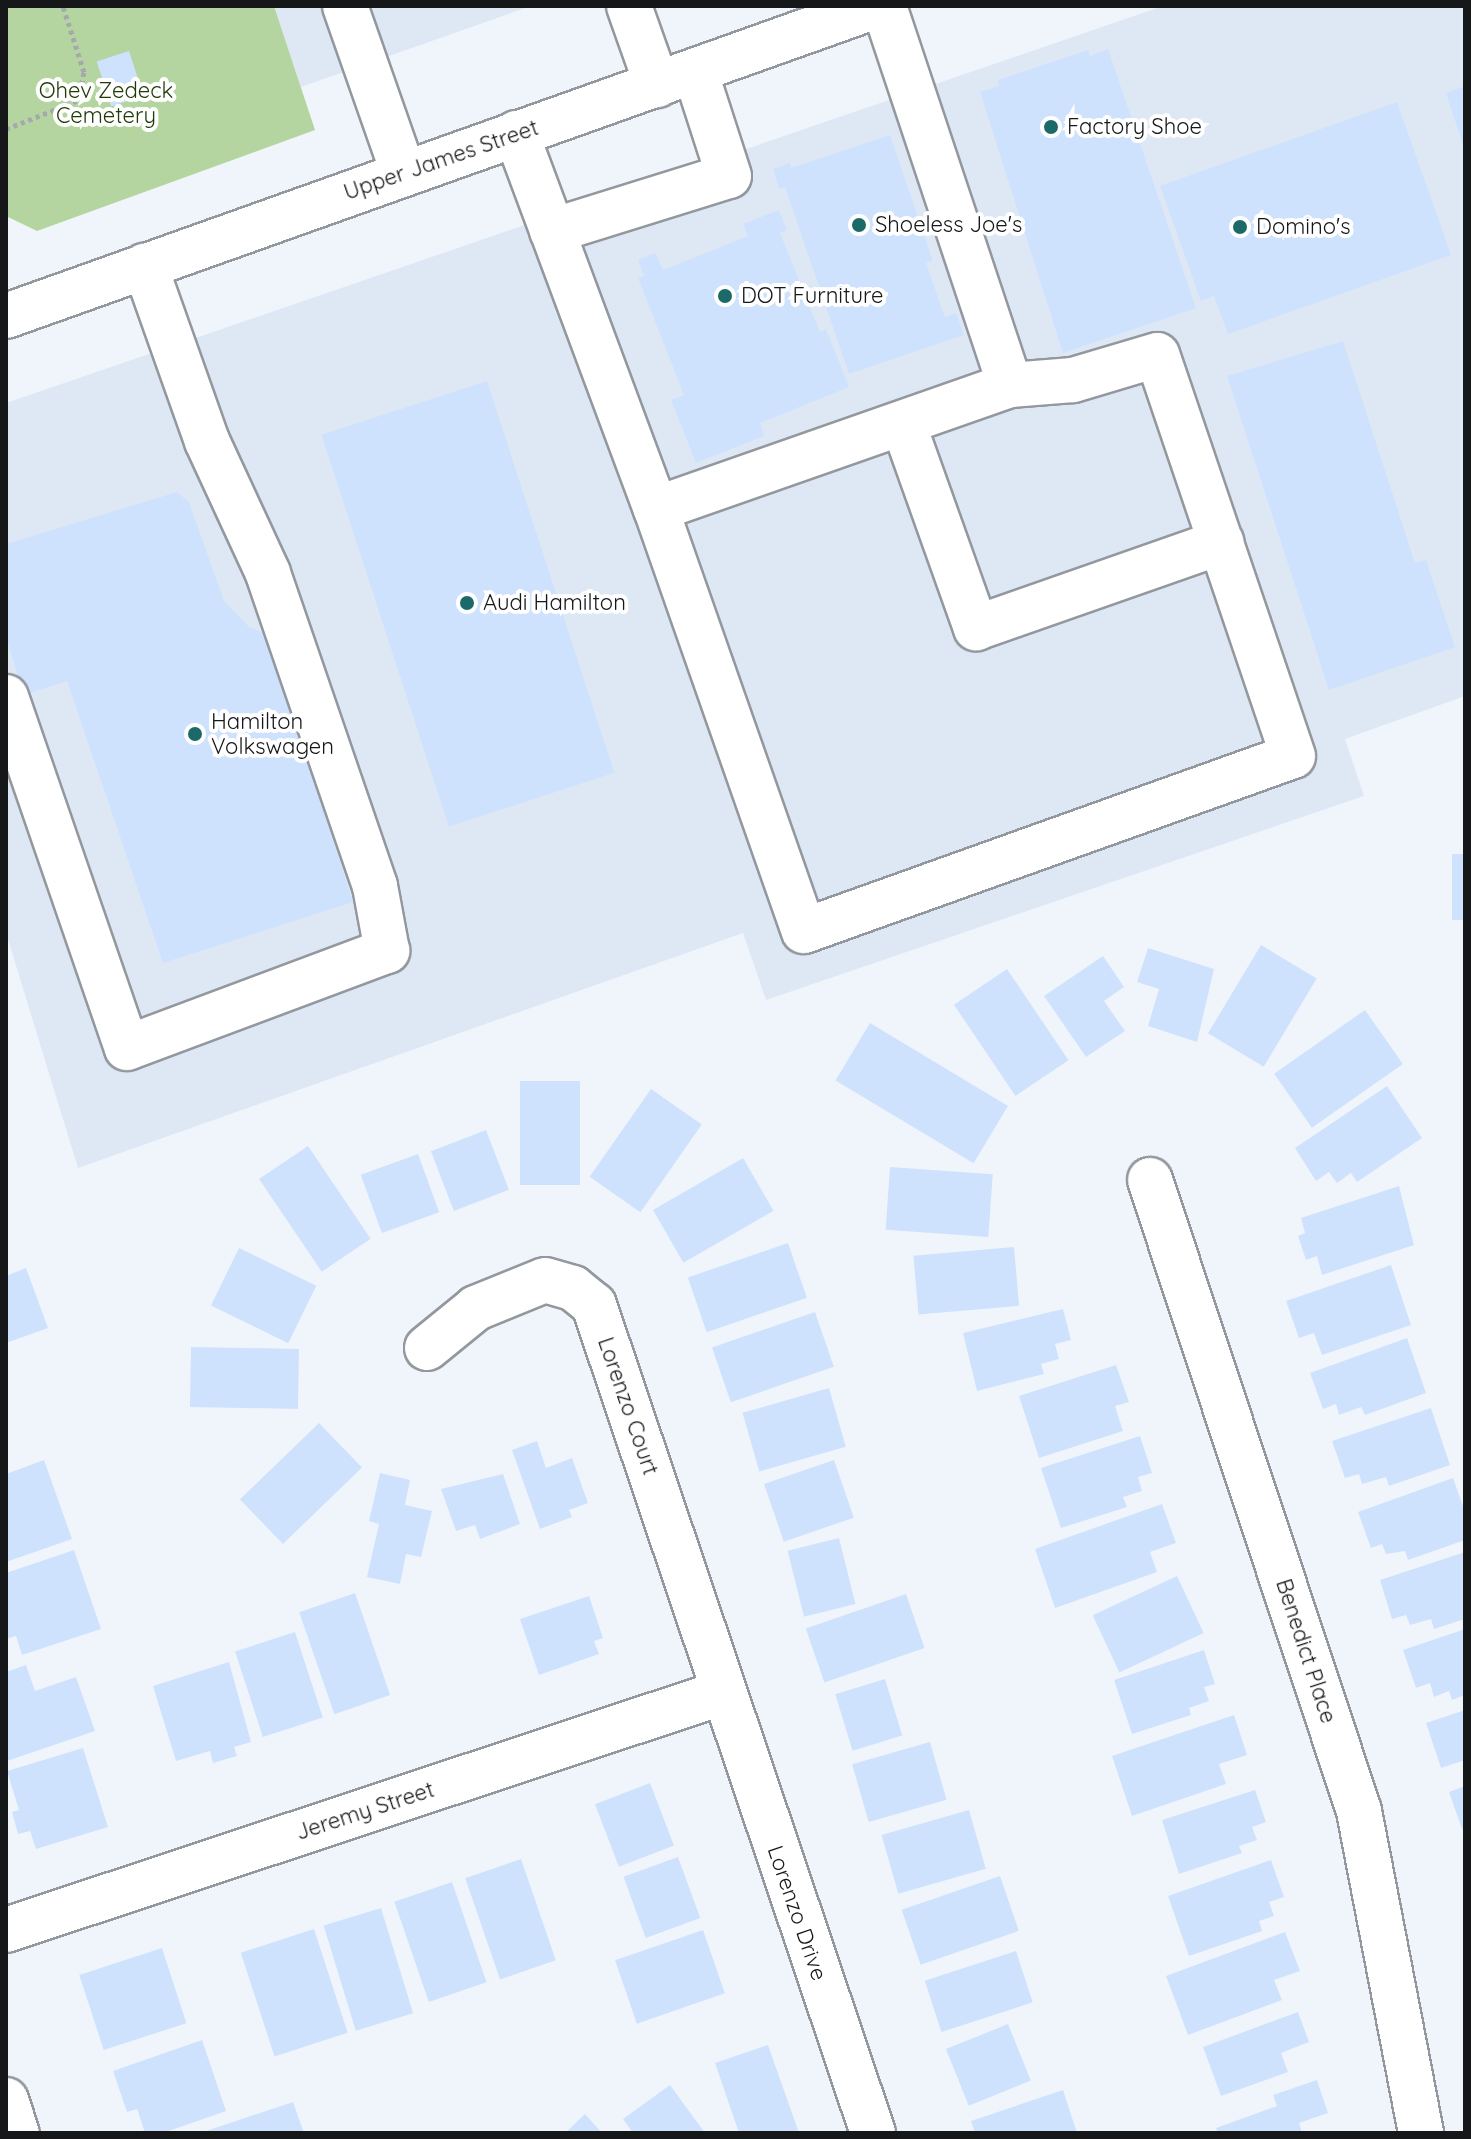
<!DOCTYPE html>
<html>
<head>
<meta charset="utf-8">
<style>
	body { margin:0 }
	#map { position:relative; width:1471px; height:2139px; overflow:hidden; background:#f0f5fc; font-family:Quicksand,sans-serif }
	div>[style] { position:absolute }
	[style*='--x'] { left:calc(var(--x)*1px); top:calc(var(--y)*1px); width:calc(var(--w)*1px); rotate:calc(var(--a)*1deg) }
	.built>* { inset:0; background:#dee8f5 }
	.green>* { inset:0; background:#b4d59f }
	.building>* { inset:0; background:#cfe2fd; transform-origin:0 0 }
	.path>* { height:5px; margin-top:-2.5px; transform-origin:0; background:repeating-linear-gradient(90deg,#a5a9ae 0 4px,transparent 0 8px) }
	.roads { filter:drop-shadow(2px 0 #93989e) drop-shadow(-2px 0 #93989e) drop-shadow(0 2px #93989e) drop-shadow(0 -2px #93989e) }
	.minor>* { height:44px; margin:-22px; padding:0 22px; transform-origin:22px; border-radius:22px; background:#fff }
	.major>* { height:44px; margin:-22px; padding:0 22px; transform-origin:22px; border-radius:22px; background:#fff }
	.dots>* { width:22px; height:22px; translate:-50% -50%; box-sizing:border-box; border:4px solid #fff; border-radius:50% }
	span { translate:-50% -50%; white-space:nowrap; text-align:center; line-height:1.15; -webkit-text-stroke:8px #fff; paint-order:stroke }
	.park-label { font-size:22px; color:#1e3806 }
	.poi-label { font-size:22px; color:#151719 }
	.left { translate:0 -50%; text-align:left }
	.street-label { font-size:22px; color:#151719 }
	.frame { position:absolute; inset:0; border:8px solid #151719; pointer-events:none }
</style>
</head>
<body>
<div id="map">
	<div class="built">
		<div style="clip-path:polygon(274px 6px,531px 6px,301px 87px)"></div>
		<div style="clip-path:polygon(1163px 6px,1465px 6px,1465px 696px,1345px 739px,1364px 796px,766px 1000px,743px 933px,78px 1168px,6px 933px,6px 403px)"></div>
	</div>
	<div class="green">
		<div style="clip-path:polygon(6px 6px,274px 6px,315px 130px,37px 231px,6px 216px)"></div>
	</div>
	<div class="building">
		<div style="clip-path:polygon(1108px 49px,1196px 308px,1063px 353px,980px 92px,999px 86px,998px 80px,1088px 50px,1090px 56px)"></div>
		<div style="left:129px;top:51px;width:47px;height:34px;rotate:72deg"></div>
		<div style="clip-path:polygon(1465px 86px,1465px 148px,1464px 148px,1446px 93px)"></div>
		<div style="clip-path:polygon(1397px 102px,1451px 255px,1228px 334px,1214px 296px,1201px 301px,1160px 186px)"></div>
		<div style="clip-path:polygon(890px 135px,933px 261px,926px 263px,945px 317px,956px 313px,964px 335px,849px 374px,785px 187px,779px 189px,773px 169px,790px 163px,791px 168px)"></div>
		<div style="clip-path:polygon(779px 210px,787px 230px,780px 233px,820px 332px,826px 329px,849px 387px,760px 423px,764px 436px,696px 463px,671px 400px,684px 395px,638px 278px,644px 276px,638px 260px,655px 253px,663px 270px,748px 236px,743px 224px)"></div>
		<div style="clip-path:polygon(1343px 341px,1415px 563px,1426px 560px,1455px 647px,1329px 690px,1227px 376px)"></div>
		<div style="left:487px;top:381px;width:412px;height:174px;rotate:72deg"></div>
		<div style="clip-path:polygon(177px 492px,189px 502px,224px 601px,249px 627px,276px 638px,320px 774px,312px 776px,353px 902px,163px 963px,67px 681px,24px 695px,6px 638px,6px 544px)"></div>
		<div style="left:1452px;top:854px;width:13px;height:66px"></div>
		<div style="left:1261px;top:945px;width:65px;height:103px;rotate:31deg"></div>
		<div style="clip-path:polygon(1148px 948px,1214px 969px,1197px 1042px,1148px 1026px,1159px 989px,1137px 982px)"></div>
		<div style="clip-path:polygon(1103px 956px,1124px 987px,1104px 1001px,1125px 1031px,1086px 1057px,1044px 996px)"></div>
		<div style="left:1007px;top:969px;width:110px;height:64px;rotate:56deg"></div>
		<div style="left:1365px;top:1010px;width:66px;height:111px;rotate:55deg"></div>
		<div style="left:870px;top:1023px;width:161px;height:67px;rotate:31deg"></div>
		<div style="left:520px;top:1081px;width:60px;height:104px"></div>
		<div style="clip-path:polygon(1387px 1086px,1422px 1138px,1357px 1182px,1351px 1173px,1337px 1183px,1329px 1172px,1316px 1181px,1295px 1148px)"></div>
		<div style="left:651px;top:1089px;width:62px;height:107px;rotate:35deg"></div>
		<div style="left:486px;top:1130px;width:64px;height:59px;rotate:69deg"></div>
		<div style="left:308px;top:1146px;width:112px;height:59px;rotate:56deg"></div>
		<div style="left:418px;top:1154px;width:62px;height:61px;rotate:70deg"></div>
		<div style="left:743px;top:1158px;width:61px;height:104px;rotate:60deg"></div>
		<div style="left:890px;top:1167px;width:103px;height:63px;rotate:4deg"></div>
		<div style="clip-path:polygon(1399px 1186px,1414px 1245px,1322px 1275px,1317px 1256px,1306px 1260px,1298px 1236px,1305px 1233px,1301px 1218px)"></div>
		<div style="left:788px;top:1243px;width:58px;height:106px;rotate:71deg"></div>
		<div style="left:1014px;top:1247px;width:59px;height:101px;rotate:85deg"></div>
		<div style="left:239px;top:1248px;width:86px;height:64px;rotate:26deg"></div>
		<div style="clip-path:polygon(1391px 1265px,1411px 1325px,1322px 1355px,1314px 1333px,1299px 1338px,1286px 1301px)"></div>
		<div style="clip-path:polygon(26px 1268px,48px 1328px,6px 1343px,6px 1276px)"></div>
		<div style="clip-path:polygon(1063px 1309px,1071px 1340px,1055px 1344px,1059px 1359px,1041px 1364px,1044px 1374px,977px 1391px,963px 1333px)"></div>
		<div style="left:815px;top:1312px;width:58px;height:109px;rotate:71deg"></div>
		<div style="clip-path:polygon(1407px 1338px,1426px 1393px,1365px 1415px,1361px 1407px,1339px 1415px,1336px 1404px,1323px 1409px,1310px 1373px)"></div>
		<div style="left:191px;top:1347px;width:108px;height:60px;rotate:1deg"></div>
		<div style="clip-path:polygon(1116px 1365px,1129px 1402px,1115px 1406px,1123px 1431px,1039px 1458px,1019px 1396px)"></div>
		<div style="left:829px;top:1388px;width:61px;height:90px;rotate:74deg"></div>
		<div style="clip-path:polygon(1431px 1408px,1450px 1465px,1389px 1486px,1386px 1477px,1362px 1484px,1359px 1474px,1345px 1478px,1332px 1441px)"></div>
		<div style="left:319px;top:1423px;width:62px;height:110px;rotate:46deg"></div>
		<div style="clip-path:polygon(1140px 1436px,1152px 1473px,1138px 1477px,1142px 1491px,1123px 1497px,1127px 1507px,1061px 1528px,1041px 1468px)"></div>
		<div style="clip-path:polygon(537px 1441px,546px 1468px,572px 1458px,588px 1503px,569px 1510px,572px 1517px,540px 1529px,512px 1450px)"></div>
		<div style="clip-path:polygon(44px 1460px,72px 1539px,6px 1562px,6px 1474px)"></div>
		<div style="left:834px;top:1460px;width:61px;height:74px;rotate:71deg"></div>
		<div style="clip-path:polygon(380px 1473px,410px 1480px,405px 1505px,432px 1511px,421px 1557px,406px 1554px,400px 1584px,367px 1577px,379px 1524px,369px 1521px)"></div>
		<div style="clip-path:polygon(503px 1474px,520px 1524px,480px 1539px,475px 1525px,456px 1531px,441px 1489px)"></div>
		<div style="clip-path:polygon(1453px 1478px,1465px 1512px,1465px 1540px,1408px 1560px,1405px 1551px,1386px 1554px,1382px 1544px,1371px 1548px,1358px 1512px)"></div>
		<div style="clip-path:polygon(1162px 1504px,1176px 1543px,1150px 1552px,1157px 1572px,1055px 1608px,1035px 1549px)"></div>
		<div style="left:839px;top:1538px;width:68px;height:53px;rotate:76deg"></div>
		<div style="clip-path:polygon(74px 1550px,101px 1629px,22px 1655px,16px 1636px,6px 1639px,6px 1573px)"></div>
		<div style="clip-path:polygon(1465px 1552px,1465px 1619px,1434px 1629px,1431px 1619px,1410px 1625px,1406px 1615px,1392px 1619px,1380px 1580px)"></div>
		<div style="left:1177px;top:1576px;width:63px;height:93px;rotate:65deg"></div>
		<div style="left:355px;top:1593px;width:108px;height:59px;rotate:71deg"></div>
		<div style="left:906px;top:1594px;width:57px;height:106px;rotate:71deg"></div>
		<div style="clip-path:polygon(589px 1596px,603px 1638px,594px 1641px,599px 1654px,539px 1675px,520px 1619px)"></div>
		<div style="clip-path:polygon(1465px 1629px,1465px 1695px,1452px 1700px,1449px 1691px,1434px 1697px,1430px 1683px,1416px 1688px,1403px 1650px)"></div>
		<div style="left:295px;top:1632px;width:90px;height:63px;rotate:72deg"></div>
		<div style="clip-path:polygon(1204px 1650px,1215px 1684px,1204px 1687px,1209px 1701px,1189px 1708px,1191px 1715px,1132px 1734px,1114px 1680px)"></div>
		<div style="clip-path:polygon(229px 1662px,251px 1742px,234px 1747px,237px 1756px,213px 1763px,210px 1751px,176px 1761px,153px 1686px)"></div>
		<div style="clip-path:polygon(26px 1665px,35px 1691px,76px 1677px,95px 1731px,7px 1761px,6px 1672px)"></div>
		<div style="left:885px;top:1679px;width:59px;height:52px;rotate:73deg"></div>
		<div style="clip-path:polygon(1465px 1710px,1465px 1760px,1441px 1768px,1426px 1723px)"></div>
		<div style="clip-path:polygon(1234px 1715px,1247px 1755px,1219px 1764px,1226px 1784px,1132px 1816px,1112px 1756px)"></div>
		<div style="left:930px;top:1742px;width:60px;height:81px;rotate:74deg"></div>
		<div style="clip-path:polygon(83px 1748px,108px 1827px,36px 1849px,30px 1831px,18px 1834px,12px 1812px,19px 1810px,7px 1771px)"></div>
		<div style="left:650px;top:1783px;width:67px;height:59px;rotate:69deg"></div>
		<div style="clip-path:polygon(1465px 1786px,1465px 1829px,1462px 1829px,1449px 1792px)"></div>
		<div style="clip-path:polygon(1255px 1790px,1266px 1822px,1252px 1827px,1257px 1840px,1239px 1846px,1242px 1853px,1179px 1874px,1162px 1820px)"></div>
		<div style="left:969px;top:1810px;width:61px;height:91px;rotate:74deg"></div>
		<div style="left:678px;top:1857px;width:65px;height:58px;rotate:70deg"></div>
		<div style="left:521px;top:1859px;width:107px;height:59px;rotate:71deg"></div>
		<div style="clip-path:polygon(1271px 1860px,1284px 1897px,1269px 1902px,1274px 1916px,1259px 1921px,1262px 1931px,1189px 1956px,1168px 1896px)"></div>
		<div style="left:1000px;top:1876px;width:58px;height:104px;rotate:71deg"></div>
		<div style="left:452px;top:1882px;width:106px;height:61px;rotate:71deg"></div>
		<div style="left:381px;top:1908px;width:110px;height:60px;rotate:73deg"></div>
		<div style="left:314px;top:1929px;width:109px;height:77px;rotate:72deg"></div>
		<div style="left:703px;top:1930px;width:67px;height:93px;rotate:71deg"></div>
		<div style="clip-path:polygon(1285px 1932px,1300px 1971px,1274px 1980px,1282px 2000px,1188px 2035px,1166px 1976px)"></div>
		<div style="left:162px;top:1948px;width:79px;height:87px;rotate:72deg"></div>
		<div style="left:1016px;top:1951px;width:54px;height:96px;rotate:72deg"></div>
		<div style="clip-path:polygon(1298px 2012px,1309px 2042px,1281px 2053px,1288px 2072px,1221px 2096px,1203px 2047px)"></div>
		<div style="left:1008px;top:2024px;width:61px;height:67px;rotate:68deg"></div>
		<div style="clip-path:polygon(202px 2040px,226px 2111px,163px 2133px,145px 2133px,137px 2109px,127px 2112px,113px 2071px)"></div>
		<div style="clip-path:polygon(768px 2045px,799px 2133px,739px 2133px,715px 2063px)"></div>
		<div style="clip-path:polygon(1317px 2080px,1328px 2113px,1299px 2123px,1302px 2133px,1218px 2133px,1216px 2128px,1277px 2106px,1273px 2095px)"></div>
		<div style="clip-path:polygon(670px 2085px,705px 2133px,633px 2133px,623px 2119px)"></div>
		<div style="clip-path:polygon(1063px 2090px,1077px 2133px,975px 2133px,971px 2121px)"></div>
		<div style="clip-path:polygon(293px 2102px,304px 2133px,203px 2133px,203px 2132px)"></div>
		<div style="clip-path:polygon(585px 2114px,602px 2133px,565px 2133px)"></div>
	</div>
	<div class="path">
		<div style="--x:6;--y:129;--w:79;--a:-21.7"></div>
		<div style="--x:79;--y:100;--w:28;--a:-80"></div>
		<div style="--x:84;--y:72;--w:69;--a:-107.7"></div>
	</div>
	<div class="roads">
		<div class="minor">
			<div style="--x:345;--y:6;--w:176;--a:70.7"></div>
			<div style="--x:629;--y:6;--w:84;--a:70.5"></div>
			<div style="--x:516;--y:133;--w:401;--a:69.6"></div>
			<div style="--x:656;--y:509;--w:375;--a:-19.3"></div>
			<div style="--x:1010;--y:385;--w:399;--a:-108.4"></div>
			<div style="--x:552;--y:231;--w:185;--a:-17.3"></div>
			<div style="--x:729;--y:176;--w:110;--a:-107.9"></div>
			<div style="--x:903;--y:423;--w:218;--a:70.4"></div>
			<div style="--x:976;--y:628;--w:260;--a:-19.3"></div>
			<div style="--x:656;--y:509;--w:447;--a:70.7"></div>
			<div style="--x:804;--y:931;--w:519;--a:-19.69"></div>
			<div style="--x:1293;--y:756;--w:423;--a:-108.7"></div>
			<div style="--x:1157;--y:355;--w:88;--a:163.4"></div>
			<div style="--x:1073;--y:380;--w:63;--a:175.5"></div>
			<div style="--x:6;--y:697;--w:371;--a:71"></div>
			<div style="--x:127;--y:1048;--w:278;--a:-20.5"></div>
			<div style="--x:387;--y:951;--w:66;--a:-100.5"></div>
			<div style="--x:375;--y:886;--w:331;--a:-108.9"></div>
			<div style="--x:268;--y:573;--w:145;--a:-114.8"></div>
			<div style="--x:207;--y:441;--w:186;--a:-109.5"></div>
			<div style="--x:1150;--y:1180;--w:665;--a:71.67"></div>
			<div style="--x:1359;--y:1811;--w:328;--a:79.1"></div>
			<div style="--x:427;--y:1348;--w:63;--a:-39.2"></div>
			<div style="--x:476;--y:1308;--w:74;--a:-22.1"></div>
			<div style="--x:545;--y:1280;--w:29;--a:16"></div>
			<div style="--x:573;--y:1288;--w:27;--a:39"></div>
			<div style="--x:594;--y:1305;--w:874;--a:71.38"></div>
			<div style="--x:6;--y:1930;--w:756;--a:-18.34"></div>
			<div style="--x:6;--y:2100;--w:35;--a:72"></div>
		</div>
		<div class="major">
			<div style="--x:6;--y:316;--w:924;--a:-19.61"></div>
		</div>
	</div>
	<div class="dots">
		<div style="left:1051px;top:127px;background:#1c6969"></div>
		<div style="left:859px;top:225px;background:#1c6969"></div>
		<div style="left:1240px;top:227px;background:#1c6969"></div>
		<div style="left:725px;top:296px;background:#1c6969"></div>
		<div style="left:467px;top:603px;background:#1c6969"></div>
		<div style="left:195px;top:734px;background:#1c6969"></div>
	</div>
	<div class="park-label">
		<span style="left:106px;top:103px">Ohev Zedeck<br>Cemetery</span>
	</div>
	<div class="poi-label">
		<span class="left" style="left:1067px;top:127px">Factory Shoe</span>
		<span class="left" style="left:875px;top:225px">Shoeless Joe's</span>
		<span class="left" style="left:1256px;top:227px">Domino's</span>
		<span class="left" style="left:741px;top:296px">DOT Furniture</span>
		<span class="left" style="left:483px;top:603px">Audi Hamilton</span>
		<span class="left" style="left:211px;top:734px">Hamilton<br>Volkswagen</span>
	</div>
	<div class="street-label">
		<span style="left:441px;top:160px;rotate:-19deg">Upper James Street</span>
		<span style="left:628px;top:1406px;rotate:71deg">Lorenzo Court</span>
		<span style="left:1306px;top:1651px;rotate:72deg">Benedict Place</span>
		<span style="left:365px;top:1811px;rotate:-18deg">Jeremy Street</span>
		<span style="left:797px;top:1913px;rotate:71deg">Lorenzo Drive</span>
	</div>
	<div class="frame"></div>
</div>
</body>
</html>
